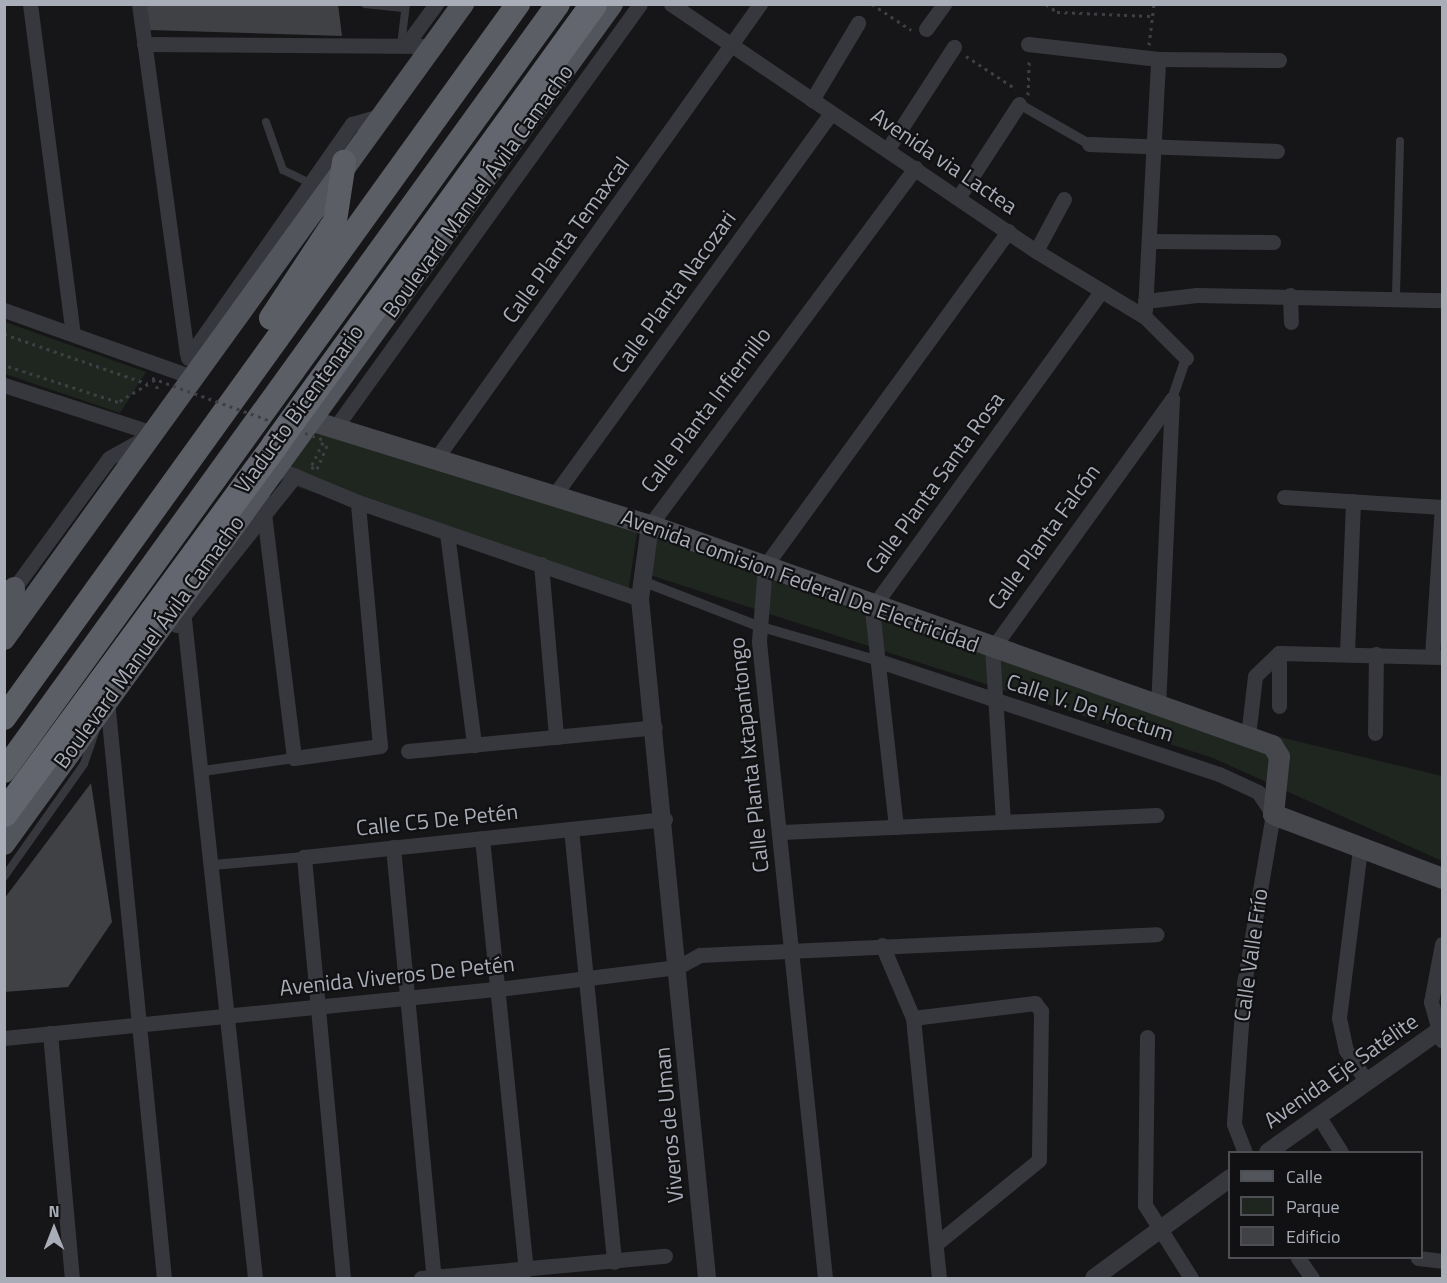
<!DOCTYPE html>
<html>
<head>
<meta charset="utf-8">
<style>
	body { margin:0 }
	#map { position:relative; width:1447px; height:1283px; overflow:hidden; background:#161618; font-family:"Titillium Web",sans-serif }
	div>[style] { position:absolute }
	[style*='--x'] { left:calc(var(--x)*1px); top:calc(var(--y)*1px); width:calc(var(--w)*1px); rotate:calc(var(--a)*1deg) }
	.green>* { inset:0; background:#1e261f }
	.building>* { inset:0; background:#404145 }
	.path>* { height:3px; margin-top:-1.5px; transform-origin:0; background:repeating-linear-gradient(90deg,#3d3f44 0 3px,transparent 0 7.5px) }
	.service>* { height:8px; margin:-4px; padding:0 4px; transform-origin:4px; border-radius:4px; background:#37383d }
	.pedestrian>* { height:10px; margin:-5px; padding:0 5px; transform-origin:5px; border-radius:5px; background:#37383d }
	.minor>* { height:15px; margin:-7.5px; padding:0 7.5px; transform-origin:7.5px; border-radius:7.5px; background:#37383d }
	.tertiary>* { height:18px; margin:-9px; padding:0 9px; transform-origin:9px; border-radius:9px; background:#37383d }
	.secondary>* { height:21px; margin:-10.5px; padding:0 10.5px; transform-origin:10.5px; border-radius:10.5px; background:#45474d }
	.primary>* { height:22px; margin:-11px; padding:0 11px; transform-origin:11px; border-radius:11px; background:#53555c }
	.trunk>* { height:24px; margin:-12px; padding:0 12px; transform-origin:12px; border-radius:12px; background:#5b5e65 }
	.motorway>* { height:27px; margin:-13.5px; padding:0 13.5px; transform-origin:13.5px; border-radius:13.5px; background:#63666e }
	.path-bridge>* { height:3px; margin-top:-1.5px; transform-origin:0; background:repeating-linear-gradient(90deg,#3d3f44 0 3px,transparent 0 7.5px) }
	.motorway-bridge>* { height:27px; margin:-13.5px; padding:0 13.5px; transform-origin:13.5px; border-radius:13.5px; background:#63666e }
	span { translate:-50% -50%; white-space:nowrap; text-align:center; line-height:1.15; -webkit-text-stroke:4.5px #111113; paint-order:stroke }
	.street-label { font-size:22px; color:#a8adb8 }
	.frame { position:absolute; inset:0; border:6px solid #a8adb8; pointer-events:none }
	.legend { position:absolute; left:1228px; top:1151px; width:195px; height:108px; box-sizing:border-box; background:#111113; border:2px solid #4d4f55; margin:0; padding:8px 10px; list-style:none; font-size:18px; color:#a8adb8 }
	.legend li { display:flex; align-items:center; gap:12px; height:30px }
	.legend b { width:30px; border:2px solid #4d4f55 }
	.north { position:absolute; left:24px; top:1199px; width:60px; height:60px; -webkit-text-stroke:4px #111113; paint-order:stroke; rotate:0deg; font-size:16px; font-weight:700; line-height:24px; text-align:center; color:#a8adb8 }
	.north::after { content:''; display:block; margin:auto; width:21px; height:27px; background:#a8adb8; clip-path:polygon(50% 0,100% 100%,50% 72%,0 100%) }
</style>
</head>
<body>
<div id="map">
	<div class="green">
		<div style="clip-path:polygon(5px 322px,146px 372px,120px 413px,5px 374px)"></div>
		<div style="clip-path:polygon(313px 421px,637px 533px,628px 593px,269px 478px)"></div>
		<div style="clip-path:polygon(657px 527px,1204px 719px,1442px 776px,1442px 861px,1213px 758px,650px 575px)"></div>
	</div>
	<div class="building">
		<div style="clip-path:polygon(146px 4px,338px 4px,342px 36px,149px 30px)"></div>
		<div style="clip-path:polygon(91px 783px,112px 922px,68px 987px,4px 992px,4px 899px)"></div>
	</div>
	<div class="path">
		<div style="--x:872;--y:4;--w:47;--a:33.7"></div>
		<div style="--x:1046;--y:4;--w:14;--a:36"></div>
		<div style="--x:1057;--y:12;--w:93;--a:2.5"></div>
		<div style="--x:1149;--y:45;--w:41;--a:-83"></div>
		<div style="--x:966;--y:56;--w:60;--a:33.4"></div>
		<div style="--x:1028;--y:95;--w:37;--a:-88"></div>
		<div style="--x:4;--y:334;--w:152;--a:19.1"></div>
		<div style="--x:148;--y:384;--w:35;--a:149"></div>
		<div style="--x:118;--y:402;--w:120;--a:-162"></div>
		<div style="--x:153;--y:379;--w:14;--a:65"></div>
		<div style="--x:323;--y:442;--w:28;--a:116"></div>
		<div style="--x:311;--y:467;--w:6;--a:18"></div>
		<div style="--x:317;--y:469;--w:28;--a:-67"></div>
	</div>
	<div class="service">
		<div style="--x:365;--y:4;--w:38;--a:6"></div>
		<div style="--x:401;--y:45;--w:41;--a:-83"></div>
		<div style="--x:266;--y:122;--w:51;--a:70.5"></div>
		<div style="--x:283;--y:170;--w:30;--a:26"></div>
		<div style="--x:1396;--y:295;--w:154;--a:-88.5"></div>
		<div style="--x:4;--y:877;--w:138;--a:-54.7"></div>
		<div style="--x:84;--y:764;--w:34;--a:-71"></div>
	</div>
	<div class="pedestrian">
		<div style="--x:1019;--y:104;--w:81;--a:29.7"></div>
		<div style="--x:1172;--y:399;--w:43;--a:-71.1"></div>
		<div style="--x:642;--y:581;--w:124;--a:21.2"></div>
		<div style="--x:758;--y:626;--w:126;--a:16.1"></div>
		<div style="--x:203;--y:771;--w:92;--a:-8.1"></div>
		<div style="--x:213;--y:865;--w:91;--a:-5"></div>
	</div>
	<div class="minor">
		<div style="--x:30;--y:4;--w:332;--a:82.6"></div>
		<div style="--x:139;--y:4;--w:353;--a:82.2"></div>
		<div style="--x:671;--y:4;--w:441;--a:34.1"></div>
		<div style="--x:1036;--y:251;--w:127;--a:31.2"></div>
		<div style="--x:1145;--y:317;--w:58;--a:45"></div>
		<div style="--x:926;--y:29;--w:31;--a:-54"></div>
		<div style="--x:144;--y:44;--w:284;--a:0.4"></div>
		<div style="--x:1028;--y:44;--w:131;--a:6.6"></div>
		<div style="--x:1158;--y:59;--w:121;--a:0.5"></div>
		<div style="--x:406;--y:45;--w:51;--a:-53.8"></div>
		<div style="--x:812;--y:100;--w:90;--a:-59.1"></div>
		<div style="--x:1089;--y:144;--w:188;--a:2.1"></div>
		<div style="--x:887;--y:150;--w:123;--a:-57"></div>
		<div style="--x:958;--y:198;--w:112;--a:-57"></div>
		<div style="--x:1149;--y:241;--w:124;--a:0.5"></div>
		<div style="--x:1036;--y:251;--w:59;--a:-61.7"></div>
		<div style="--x:1290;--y:295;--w:27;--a:88"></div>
		<div style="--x:1145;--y:301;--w:52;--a:-6.6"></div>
		<div style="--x:1197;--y:295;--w:245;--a:1.2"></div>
		<div style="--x:4;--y:310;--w:203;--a:19.6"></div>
		<div style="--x:1145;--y:310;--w:251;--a:-87"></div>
		<div style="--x:188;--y:358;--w:286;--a:-55"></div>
		<div style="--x:352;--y:124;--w:26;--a:-16"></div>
		<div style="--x:4;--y:385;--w:157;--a:17.9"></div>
		<div style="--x:335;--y:428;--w:522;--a:-54.27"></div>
		<div style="--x:435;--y:460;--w:560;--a:-54.52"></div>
		<div style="--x:276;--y:468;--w:89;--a:22.5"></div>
		<div style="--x:358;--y:502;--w:298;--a:19"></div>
		<div style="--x:261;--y:489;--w:271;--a:83"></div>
		<div style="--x:294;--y:758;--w:87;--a:-7.9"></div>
		<div style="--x:380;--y:746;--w:245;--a:-95.2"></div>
		<div style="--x:553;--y:497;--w:474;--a:-54.1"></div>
		<div style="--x:1284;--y:497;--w:158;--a:3.6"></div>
		<div style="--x:650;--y:525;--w:445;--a:-53.4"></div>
		<div style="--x:447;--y:533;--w:214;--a:82.7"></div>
		<div style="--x:541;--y:564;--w:174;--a:85"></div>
		<div style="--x:10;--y:594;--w:168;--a:-53.9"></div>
		<div style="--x:109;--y:458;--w:41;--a:-29.1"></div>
		<div style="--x:184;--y:619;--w:663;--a:83.85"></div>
		<div style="--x:176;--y:625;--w:191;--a:-51.4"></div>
		<div style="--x:1347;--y:652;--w:151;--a:-87.7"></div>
		<div style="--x:1432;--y:656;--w:150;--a:-86.2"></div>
		<div style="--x:879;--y:661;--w:358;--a:18.4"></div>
		<div style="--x:1219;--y:774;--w:43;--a:24.8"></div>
		<div style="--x:1258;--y:792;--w:27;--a:56"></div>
		<div style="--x:1273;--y:814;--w:171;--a:99.7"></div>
		<div style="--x:1244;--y:983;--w:141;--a:94.1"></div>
		<div style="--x:1234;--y:1124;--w:30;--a:69"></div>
		<div style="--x:107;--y:700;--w:581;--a:84.37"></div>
		<div style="--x:1279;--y:706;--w:53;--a:-90"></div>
		<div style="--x:1158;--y:707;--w:308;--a:-87.4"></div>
		<div style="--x:1375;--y:733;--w:79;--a:-89.3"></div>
		<div style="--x:1248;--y:736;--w:60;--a:-83.3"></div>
		<div style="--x:1255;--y:676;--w:33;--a:-44"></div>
		<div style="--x:1279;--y:653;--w:163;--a:1.4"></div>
		<div style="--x:408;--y:751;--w:248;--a:-5.5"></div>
		<div style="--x:1003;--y:822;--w:173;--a:-93.6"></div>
		<div style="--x:992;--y:649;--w:308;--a:-54.2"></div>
		<div style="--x:896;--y:827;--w:220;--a:-96.3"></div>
		<div style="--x:872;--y:608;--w:389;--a:-54.1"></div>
		<div style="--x:571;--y:829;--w:435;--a:84.3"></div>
		<div style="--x:782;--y:832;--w:375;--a:-2.6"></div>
		<div style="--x:482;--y:838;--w:434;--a:84.2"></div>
		<div style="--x:393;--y:847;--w:432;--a:84.6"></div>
		<div style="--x:1360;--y:849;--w:170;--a:97.1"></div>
		<div style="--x:1339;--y:1018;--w:33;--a:78"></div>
		<div style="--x:1346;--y:1050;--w:38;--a:57"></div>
		<div style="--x:1442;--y:944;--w:59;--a:100.7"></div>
		<div style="--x:1431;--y:1002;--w:40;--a:74"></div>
		<div style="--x:882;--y:945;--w:79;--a:67"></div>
		<div style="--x:913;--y:1018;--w:261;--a:84.3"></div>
		<div style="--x:913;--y:1018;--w:123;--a:-7"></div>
		<div style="--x:1035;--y:1003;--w:10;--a:53"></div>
		<div style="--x:1041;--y:1011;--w:149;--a:90.8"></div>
		<div style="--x:1039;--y:1160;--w:133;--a:140.8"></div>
		<div style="--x:50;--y:1033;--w:246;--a:84.9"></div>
		<div style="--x:1147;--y:1037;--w:168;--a:90.7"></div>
		<div style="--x:1145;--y:1205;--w:86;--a:57.8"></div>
		<div style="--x:4;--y:1038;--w:496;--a:-5.7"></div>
		<div style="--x:498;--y:989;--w:181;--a:-7"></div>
		<div style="--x:678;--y:967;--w:25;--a:-29"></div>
		<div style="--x:700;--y:955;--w:457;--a:-2.6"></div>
		<div style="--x:1319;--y:1117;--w:41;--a:57.8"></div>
		<div style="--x:1298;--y:1258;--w:24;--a:55"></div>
		<div style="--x:1418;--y:1258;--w:24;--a:7"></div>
		<div style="--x:343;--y:1278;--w:423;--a:-95.3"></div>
		<div style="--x:304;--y:857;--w:363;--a:-6"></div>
		<div style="--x:421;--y:1278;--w:245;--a:-5.2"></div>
		<div style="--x:825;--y:1278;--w:640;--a:-95.92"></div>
		<div style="--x:759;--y:641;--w:75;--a:-85.4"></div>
		<div style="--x:765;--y:566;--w:414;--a:-54"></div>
	</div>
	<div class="tertiary">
		<div style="--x:650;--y:525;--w:75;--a:97.7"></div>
		<div style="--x:640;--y:599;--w:682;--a:84.36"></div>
		<div style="--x:1268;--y:1152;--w:213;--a:-35.3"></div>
		<div style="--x:1094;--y:1278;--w:169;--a:-36.3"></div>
	</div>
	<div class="secondary">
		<div style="--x:313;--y:421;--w:353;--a:17.2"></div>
		<div style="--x:650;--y:525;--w:660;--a:19.48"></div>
		<div style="--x:1272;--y:745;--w:13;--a:58"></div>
		<div style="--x:1279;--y:756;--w:58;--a:95.9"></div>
		<div style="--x:1273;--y:814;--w:181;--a:20.7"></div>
	</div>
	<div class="primary">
		<div style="--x:12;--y:628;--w:40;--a:-87.1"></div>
		<div style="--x:4;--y:639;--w:784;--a:-54.14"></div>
		<div style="--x:4;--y:844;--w:1037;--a:-54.1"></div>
	</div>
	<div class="trunk">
		<div style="--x:271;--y:318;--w:116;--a:-56.6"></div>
		<div style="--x:335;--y:221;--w:60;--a:-81.3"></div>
		<div style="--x:4;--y:718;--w:880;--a:-54.25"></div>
		<div style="--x:4;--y:771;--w:946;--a:-54.16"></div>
	</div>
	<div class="motorway">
		<div style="--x:4;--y:813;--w:456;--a:-53.7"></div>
	</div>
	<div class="path-bridge">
		<div style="--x:152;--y:378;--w:123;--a:19.9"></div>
		<div style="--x:305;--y:433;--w:20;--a:20"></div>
	</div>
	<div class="motorway-bridge">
		<div style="--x:274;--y:445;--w:544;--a:-54.12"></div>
	</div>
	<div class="street-label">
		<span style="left:944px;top:161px;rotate:34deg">Avenida via Lactea</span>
		<span style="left:478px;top:191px;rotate:-54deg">Boulevard Manuel Ávila Camacho</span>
		<span style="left:566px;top:240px;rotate:-54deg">Calle Planta Temaxcal</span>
		<span style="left:674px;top:292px;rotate:-54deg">Calle Planta Nacozari</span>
		<span style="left:299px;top:409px;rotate:-54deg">Viaducto Bicentenario</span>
		<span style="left:706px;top:410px;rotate:-53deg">Calle Planta Infiernillo</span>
		<span style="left:935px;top:483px;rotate:-54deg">Calle Planta Santa Rosa</span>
		<span style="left:1044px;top:537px;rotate:-54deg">Calle Planta Falcón</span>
		<span style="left:800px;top:581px;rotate:20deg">Avenida Comision Federal De Electricidad</span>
		<span style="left:149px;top:642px;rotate:-54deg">Boulevard Manuel Ávila Camacho</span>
		<span style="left:1090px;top:708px;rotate:18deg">Calle V. De Hoctum</span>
		<span style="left:749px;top:755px;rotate:-96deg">Calle Planta Ixtapantongo</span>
		<span style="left:437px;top:820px;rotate:-6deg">Calle C5 De Petén</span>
		<span style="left:1251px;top:955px;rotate:-82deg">Calle Valle Frío</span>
		<span style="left:397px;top:976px;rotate:-6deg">Avenida Viveros De Petén</span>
		<span style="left:1341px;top:1071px;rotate:-35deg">Avenida Eje Satélite</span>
		<span style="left:669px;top:1125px;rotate:-95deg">Viveros de Uman</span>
	</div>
	<div class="frame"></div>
	<ul class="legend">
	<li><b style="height:8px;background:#53555c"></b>Calle</li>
	<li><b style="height:16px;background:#1e261f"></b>Parque</li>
	<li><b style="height:16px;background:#404145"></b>Edificio</li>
	</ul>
	<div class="north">N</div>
</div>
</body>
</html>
